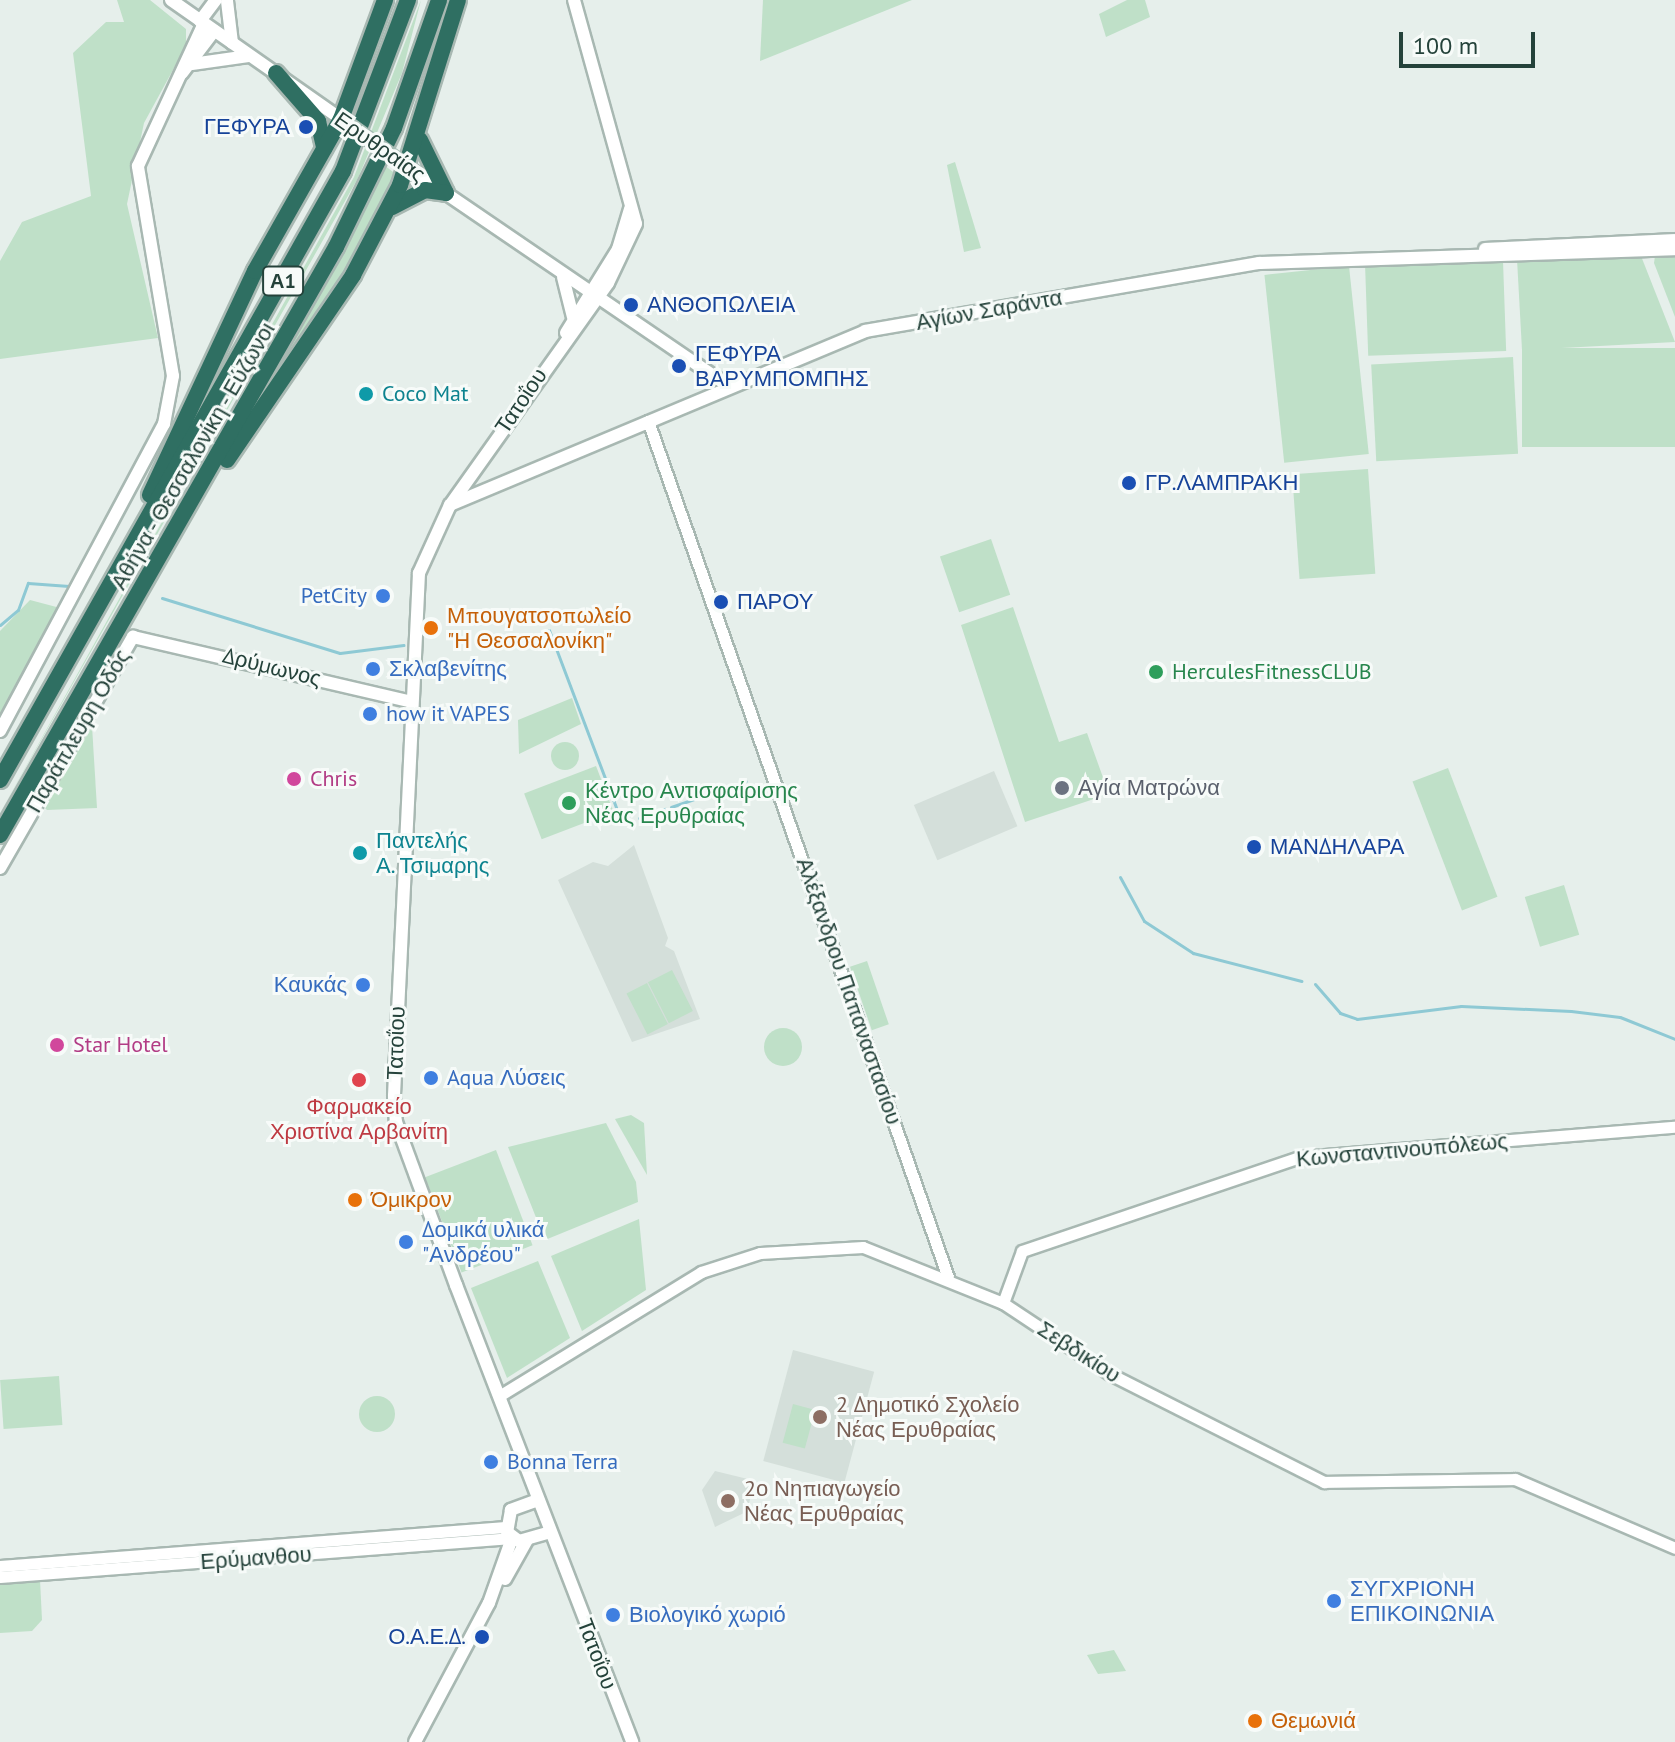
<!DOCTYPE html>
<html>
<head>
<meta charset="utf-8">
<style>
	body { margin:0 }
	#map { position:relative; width:1675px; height:1742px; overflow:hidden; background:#e6efeb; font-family:"PT Sans",sans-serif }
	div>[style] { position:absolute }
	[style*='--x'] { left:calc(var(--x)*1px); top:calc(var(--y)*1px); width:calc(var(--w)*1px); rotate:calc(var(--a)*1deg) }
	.built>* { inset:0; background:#d4dfda; transform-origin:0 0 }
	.green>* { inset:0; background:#bfe0c8; transform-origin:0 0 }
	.round { border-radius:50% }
	.stream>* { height:3px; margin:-1.5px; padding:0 1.5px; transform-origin:1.5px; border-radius:1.5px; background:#8ec9d4 }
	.roads { filter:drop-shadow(2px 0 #a8b8b2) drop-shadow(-2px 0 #a8b8b2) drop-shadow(0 2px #a8b8b2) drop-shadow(0 -2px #a8b8b2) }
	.tertiary>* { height:11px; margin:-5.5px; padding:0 5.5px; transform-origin:5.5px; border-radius:5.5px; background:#fff }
	.secondary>* { height:12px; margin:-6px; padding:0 6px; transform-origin:6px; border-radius:6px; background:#fff }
	.motorway>* { height:16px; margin:-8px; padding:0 8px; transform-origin:8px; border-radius:8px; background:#2f6f62 }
	.bridges { filter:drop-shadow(2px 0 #a4bbb3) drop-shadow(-2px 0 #a4bbb3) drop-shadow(0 2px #a4bbb3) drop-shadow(0 -2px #a4bbb3) }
	.secondary-bridge>* { height:12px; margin:-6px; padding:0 6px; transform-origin:6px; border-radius:6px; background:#fff }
	.dots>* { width:22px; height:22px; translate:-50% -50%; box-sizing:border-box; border:4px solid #f7fbf9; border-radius:50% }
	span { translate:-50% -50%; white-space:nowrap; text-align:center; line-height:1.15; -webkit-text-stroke:6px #f7fbf9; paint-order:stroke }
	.shield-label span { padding:2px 6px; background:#f7fbf9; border:2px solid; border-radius:6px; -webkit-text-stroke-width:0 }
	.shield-label { font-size:20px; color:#24423a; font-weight:700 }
	.transit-label { font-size:22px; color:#164399 }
	.right { translate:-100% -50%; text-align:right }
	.left { translate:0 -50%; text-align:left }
	.street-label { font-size:22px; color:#24423a }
	.culture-label { font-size:22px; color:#0d838f }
	.shop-label { font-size:22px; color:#366cbe }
	.food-label { font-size:22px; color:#c56008 }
	.leisure-label { font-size:22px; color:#27864d }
	.hotel-label { font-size:22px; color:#b23c85 }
	.worship-label { font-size:22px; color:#5b616d }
	.health-label { font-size:22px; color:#be3a42 }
	.education-label { font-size:22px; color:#785e54 }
	.scale { position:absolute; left:1399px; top:32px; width:136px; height:36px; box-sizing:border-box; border:4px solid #24423a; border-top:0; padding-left:10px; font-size:24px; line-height:28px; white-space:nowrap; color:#24423a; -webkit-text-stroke:6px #f7fbf9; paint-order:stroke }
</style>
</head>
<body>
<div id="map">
	<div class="built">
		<div style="left:994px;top:771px;width:60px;height:87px;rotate:67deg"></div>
		<div style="clip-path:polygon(634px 845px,668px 938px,665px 946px,674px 951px,700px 1019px,632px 1042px,558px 880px,593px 862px,608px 866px)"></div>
		<div style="left:793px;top:1350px;width:84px;height:115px;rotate:15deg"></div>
		<div style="clip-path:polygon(715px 1471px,756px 1481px,746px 1512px,715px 1527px,702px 1490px)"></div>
	</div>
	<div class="green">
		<div style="clip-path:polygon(117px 0,150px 0,186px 29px,186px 46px,144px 123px,127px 204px,158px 338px,0 359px,0 261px,22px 222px,91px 196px,73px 53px,106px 22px,124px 22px)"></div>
		<div style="clip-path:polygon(421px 0,402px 73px,358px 178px,0 813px,354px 177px)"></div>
		<div style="clip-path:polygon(763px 0,912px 0,760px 61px)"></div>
		<div style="clip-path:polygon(1127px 0,1145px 0,1150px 17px,1106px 37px,1099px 14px)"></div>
		<div style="clip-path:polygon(955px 162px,981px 248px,964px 252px,947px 165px)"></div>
		<div style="clip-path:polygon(384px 165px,397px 175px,351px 266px,241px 428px)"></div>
		<div style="clip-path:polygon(1675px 254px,1675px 317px,1654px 263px,1655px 256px)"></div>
		<div style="clip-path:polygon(1641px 256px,1675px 342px,1522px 350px,1517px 259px)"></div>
		<div style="left:1503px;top:261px;width:90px;height:138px;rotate:88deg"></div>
		<div style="left:1349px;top:266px;width:189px;height:85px;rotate:84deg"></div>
		<div style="left:1675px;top:348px;width:99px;height:153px;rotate:90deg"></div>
		<div style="left:1513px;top:357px;width:97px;height:142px;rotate:87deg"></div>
		<div style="left:1368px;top:469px;width:105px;height:76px;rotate:86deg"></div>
		<div style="left:991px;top:539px;width:59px;height:54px;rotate:71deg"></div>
		<div style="clip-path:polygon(30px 600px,64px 609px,0 723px,0 631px)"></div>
		<div style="clip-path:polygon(1013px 607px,1059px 742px,1087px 733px,1109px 794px,1025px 822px,961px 625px)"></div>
		<div style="clip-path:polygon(572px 698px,581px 724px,519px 754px,518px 720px)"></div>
		<div style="clip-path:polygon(92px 726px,97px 808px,47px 810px,44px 807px)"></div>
		<div class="round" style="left:551px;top:742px;width:28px;height:28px"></div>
		<div style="left:596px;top:766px;width:49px;height:77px;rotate:69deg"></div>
		<div style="left:1448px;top:768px;width:138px;height:38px;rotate:69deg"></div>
		<div style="left:1564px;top:885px;width:52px;height:41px;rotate:73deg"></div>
		<div style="left:867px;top:961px;width:67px;height:18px;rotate:71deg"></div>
		<div style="left:672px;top:970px;width:46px;height:27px;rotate:63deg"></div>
		<div style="left:647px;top:983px;width:46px;height:23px;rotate:63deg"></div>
		<div class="round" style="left:764px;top:1028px;width:38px;height:38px"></div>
		<div style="clip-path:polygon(631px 1115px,644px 1123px,647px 1175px,615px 1119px)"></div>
		<div style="clip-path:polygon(606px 1123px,636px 1182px,638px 1202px,545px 1240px,508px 1147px)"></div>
		<div style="left:496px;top:1150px;width:102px;height:76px;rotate:69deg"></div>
		<div style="clip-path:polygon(639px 1219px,646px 1290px,582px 1331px,551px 1256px)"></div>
		<div style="clip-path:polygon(538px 1261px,570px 1338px,507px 1378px,471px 1288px)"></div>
		<div style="left:59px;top:1376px;width:49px;height:59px;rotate:86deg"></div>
		<div class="round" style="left:359px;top:1396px;width:36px;height:36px"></div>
		<div style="left:793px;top:1404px;width:23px;height:40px;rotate:15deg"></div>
		<div style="clip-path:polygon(40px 1580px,42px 1620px,32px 1631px,0 1633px,0 1583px)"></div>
		<div style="clip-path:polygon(1114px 1650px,1126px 1671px,1098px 1674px,1087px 1655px)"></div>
	</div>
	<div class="stream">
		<div style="--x:162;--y:598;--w:186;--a:17.2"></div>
		<div style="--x:340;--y:653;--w:64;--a:-7.1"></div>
		<div style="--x:0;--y:625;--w:23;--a:-40"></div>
		<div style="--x:18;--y:610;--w:29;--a:-70"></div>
		<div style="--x:28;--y:583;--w:41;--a:4.2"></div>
		<div style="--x:549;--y:630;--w:201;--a:69.3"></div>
		<div style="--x:671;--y:807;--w:79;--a:-19.1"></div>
		<div style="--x:654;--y:813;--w:12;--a:-20"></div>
		<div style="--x:639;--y:818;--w:7;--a:-16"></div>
		<div style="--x:1120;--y:877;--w:50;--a:61.4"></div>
		<div style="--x:1144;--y:921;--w:59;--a:33.1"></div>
		<div style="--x:1193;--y:953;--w:112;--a:14.5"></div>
		<div style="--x:1315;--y:984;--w:38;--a:49"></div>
		<div style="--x:1340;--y:1013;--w:18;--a:19"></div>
		<div style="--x:1357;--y:1019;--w:105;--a:-7.1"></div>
		<div style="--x:1461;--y:1006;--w:110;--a:2.6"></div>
		<div style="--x:1571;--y:1011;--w:49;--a:7"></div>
		<div style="--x:1620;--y:1017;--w:59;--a:21.8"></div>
	</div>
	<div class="roads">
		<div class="tertiary">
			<div style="--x:648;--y:421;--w:907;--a:70.69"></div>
			<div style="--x:1003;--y:1303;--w:55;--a:-69.9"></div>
			<div style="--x:1022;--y:1251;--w:293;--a:-18.7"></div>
			<div style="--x:1299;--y:1157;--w:377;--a:-4.6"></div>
			<div style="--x:499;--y:1396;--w:237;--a:-31.5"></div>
			<div style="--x:701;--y:1272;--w:62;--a:-17.9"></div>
			<div style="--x:760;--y:1253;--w:103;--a:-3.3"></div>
			<div style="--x:863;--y:1247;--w:151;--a:21.8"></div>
			<div style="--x:1003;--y:1303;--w:128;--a:33.6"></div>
			<div style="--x:1110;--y:1374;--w:240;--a:26.8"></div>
			<div style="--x:1324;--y:1482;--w:191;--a:-0.9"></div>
			<div style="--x:1515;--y:1479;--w:174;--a:23.3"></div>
			<div style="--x:0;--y:1566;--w:507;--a:-4.42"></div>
			<div style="--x:0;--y:1577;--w:513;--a:-4.36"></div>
		</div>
		<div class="secondary">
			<div style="--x:171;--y:0;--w:213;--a:35"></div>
			<div style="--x:574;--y:0;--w:232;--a:74.5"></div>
			<div style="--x:636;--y:224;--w:65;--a:115.4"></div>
			<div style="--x:608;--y:283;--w:272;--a:125.4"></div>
			<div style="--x:450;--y:505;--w:75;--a:114.5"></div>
			<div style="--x:419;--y:573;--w:524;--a:92.74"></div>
			<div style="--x:394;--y:1096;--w:26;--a:86"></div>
			<div style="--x:396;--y:1122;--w:174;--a:69.8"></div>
			<div style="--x:456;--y:1285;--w:490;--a:68.9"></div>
			<div style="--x:227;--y:1;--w:42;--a:83.2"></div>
			<div style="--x:200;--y:21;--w:26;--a:-53"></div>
			<div style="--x:192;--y:64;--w:57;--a:-8.1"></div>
			<div style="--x:182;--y:73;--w:53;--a:-52.7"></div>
			<div style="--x:400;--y:162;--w:396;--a:34.3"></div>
			<div style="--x:1485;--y:249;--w:190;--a:-2.7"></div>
			<div style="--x:563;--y:277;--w:41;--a:76"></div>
			<div style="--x:566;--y:333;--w:99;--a:-58.2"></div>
			<div style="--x:618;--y:249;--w:42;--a:-73.3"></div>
			<div style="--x:450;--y:505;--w:450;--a:-22.7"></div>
			<div style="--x:865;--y:331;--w:400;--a:-9.8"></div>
			<div style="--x:1259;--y:263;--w:416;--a:-1.9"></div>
			<div style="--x:0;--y:731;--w:348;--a:-61.9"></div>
			<div style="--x:164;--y:424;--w:49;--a:-79.4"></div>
			<div style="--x:173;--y:376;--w:213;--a:-99.5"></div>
			<div style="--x:138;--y:166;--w:157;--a:-65.2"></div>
			<div style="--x:0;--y:868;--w:267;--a:-60.1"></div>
			<div style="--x:133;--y:637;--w:283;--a:13.1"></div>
			<div style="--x:538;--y:1500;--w:29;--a:160"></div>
			<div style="--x:511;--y:1510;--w:22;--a:100"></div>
			<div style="--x:507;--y:1532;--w:15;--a:37"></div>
			<div style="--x:519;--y:1541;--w:32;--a:-16"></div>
			<div style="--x:505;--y:1579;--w:45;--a:-60.6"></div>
			<div style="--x:415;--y:1742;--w:157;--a:-62"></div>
			<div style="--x:489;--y:1603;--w:69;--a:-70.5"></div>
		</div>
		<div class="motorway">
			<div style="--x:276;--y:73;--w:64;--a:48.8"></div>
			<div style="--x:318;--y:121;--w:28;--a:77"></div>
			<div style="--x:420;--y:140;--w:59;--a:63.9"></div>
			<div style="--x:392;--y:207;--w:37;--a:-27"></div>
			<div style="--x:425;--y:190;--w:21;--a:8"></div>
			<div style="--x:227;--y:460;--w:224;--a:-55.7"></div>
			<div style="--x:353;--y:275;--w:102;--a:-62.4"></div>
			<div style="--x:400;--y:185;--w:194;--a:-72.6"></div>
			<div style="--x:150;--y:495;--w:247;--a:-64.9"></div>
			<div style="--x:255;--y:271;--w:175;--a:-60.5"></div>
			<div style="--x:341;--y:119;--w:127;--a:-69.7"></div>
			<div style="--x:0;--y:780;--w:699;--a:-60.61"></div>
			<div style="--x:343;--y:171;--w:183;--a:-69.2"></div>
			<div style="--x:0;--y:835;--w:677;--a:-60.26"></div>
			<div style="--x:336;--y:247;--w:132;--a:-64"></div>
			<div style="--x:394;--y:128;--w:136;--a:-70.6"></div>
		</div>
	</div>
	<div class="bridges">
		<div class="secondary-bridge">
			<div style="--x:349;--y:125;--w:62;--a:35.8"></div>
		</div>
	</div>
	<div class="dots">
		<div style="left:306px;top:127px;background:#1a4fb4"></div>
		<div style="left:631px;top:305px;background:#1a4fb4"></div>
		<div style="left:679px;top:366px;background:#1a4fb4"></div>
		<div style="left:366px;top:394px;background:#0f9aa8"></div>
		<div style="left:1129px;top:483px;background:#1a4fb4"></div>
		<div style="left:383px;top:596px;background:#3f7fe0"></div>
		<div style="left:721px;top:602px;background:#1a4fb4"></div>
		<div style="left:431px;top:628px;background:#e8710a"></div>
		<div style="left:373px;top:669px;background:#3f7fe0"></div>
		<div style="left:1156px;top:672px;background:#2e9e5b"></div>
		<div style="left:370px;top:714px;background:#3f7fe0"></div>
		<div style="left:294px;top:779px;background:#d1479c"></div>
		<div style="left:1062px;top:788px;background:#6b7280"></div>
		<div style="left:569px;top:803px;background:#2e9e5b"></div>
		<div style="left:1254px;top:847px;background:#1a4fb4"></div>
		<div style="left:360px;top:853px;background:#0f9aa8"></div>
		<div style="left:363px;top:985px;background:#3f7fe0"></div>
		<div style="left:57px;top:1045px;background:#d1479c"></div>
		<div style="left:431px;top:1078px;background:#3f7fe0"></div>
		<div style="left:359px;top:1080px;background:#e0444e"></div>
		<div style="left:355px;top:1200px;background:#e8710a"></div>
		<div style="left:406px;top:1242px;background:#3f7fe0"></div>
		<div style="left:820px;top:1417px;background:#8d6e63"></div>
		<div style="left:491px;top:1462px;background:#3f7fe0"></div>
		<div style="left:728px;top:1501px;background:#8d6e63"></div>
		<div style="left:1334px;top:1601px;background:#3f7fe0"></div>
		<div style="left:613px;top:1615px;background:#3f7fe0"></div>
		<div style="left:482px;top:1637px;background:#1a4fb4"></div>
		<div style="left:1255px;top:1721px;background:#e8710a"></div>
	</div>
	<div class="shield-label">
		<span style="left:283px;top:281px">Α1</span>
	</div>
	<div class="transit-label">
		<span class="right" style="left:290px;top:127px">ΓΕΦΥΡΑ</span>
		<span class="left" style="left:647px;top:305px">ΑΝΘΟΠΩΛΕΙΑ</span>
		<span class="left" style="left:695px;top:366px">ΓΕΦΥΡΑ<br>ΒΑΡΥΜΠΟΜΠΗΣ</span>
		<span class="left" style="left:1145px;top:483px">ΓΡ.ΛΑΜΠΡΑΚΗ</span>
		<span class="left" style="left:737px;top:602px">ΠΑΡΟΥ</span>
		<span class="left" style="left:1270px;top:847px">ΜΑΝΔΗΛΑΡΑ</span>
		<span class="right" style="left:466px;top:1637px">Ο.Α.Ε.Δ.</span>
	</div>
	<div class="street-label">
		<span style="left:380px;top:147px;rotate:35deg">Ερυθραίας</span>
		<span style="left:989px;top:310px;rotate:-10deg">Αγίων Σαράντα</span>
		<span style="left:521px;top:401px;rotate:-56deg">Τατοΐου</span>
		<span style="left:193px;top:456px;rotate:-60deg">Αθήνα - Θεσσαλονίκη - Εύζωνοι</span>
		<span style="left:272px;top:667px;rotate:14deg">Δρύμωνος</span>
		<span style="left:78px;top:731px;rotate:-60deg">Παράπλευρη Οδός</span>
		<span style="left:849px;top:991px;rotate:71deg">Αλέξανδρου Παπαναστασίου</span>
		<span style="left:396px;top:1043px;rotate:-88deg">Τατοΐου</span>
		<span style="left:1402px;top:1150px;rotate:-5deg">Κωνσταντινουπόλεως</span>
		<span style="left:1079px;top:1352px;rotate:33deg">Σεβδικίου</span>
		<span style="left:256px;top:1558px;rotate:-4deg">Ερύμανθου</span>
		<span style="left:597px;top:1654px;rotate:69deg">Τατοΐου</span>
	</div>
	<div class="culture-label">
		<span class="left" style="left:382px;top:394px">Coco Mat</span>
		<span class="left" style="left:376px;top:853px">Παντελής<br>Α. Τσιμαρης</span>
	</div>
	<div class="shop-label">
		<span class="right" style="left:367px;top:596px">PetCity</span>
		<span class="left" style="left:389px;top:669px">Σκλαβενίτης</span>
		<span class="left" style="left:386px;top:714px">how it VAPES</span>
		<span class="right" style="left:347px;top:985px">Καυκάς</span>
		<span class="left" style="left:447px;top:1078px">Aqua Λύσεις</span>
		<span class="left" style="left:422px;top:1242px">Δομικά υλικά<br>"Ανδρέου"</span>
		<span class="left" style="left:507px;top:1462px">Bonna Terra</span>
		<span class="left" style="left:1350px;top:1601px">ΣΥΓΧΡΙΟΝΗ<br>ΕΠΙΚΟΙΝΩΝΙΑ</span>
		<span class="left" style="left:629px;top:1615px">Βιολογικό χωριό</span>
	</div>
	<div class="food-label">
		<span class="left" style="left:447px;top:628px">Μπουγατσοπωλείο<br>"Η Θεσσαλονίκη"</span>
		<span class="left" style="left:371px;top:1200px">Όμικρον</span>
		<span class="left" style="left:1271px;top:1721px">Θεμωνιά</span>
	</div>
	<div class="leisure-label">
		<span class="left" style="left:1172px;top:672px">HerculesFitnessCLUB</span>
		<span class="left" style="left:585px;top:803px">Κέντρο Αντισφαίρισης<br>Νέας Ερυθραίας</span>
	</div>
	<div class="hotel-label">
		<span class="left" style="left:310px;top:779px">Chris</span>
		<span class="left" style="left:73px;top:1045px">Star Hotel</span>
	</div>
	<div class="worship-label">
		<span class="left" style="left:1078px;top:788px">Αγία Ματρώνα</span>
	</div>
	<div class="health-label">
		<span style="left:359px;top:1119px">Φαρμακείο<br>Χριστίνα Αρβανίτη</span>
	</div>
	<div class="education-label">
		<span class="left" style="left:836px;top:1417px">2 Δημοτικό Σχολείο<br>Νέας Ερυθραίας</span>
		<span class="left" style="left:744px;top:1501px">2ο Νηπιαγωγείο<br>Νέας Ερυθραίας</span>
	</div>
	<div class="scale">100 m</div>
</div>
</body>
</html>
